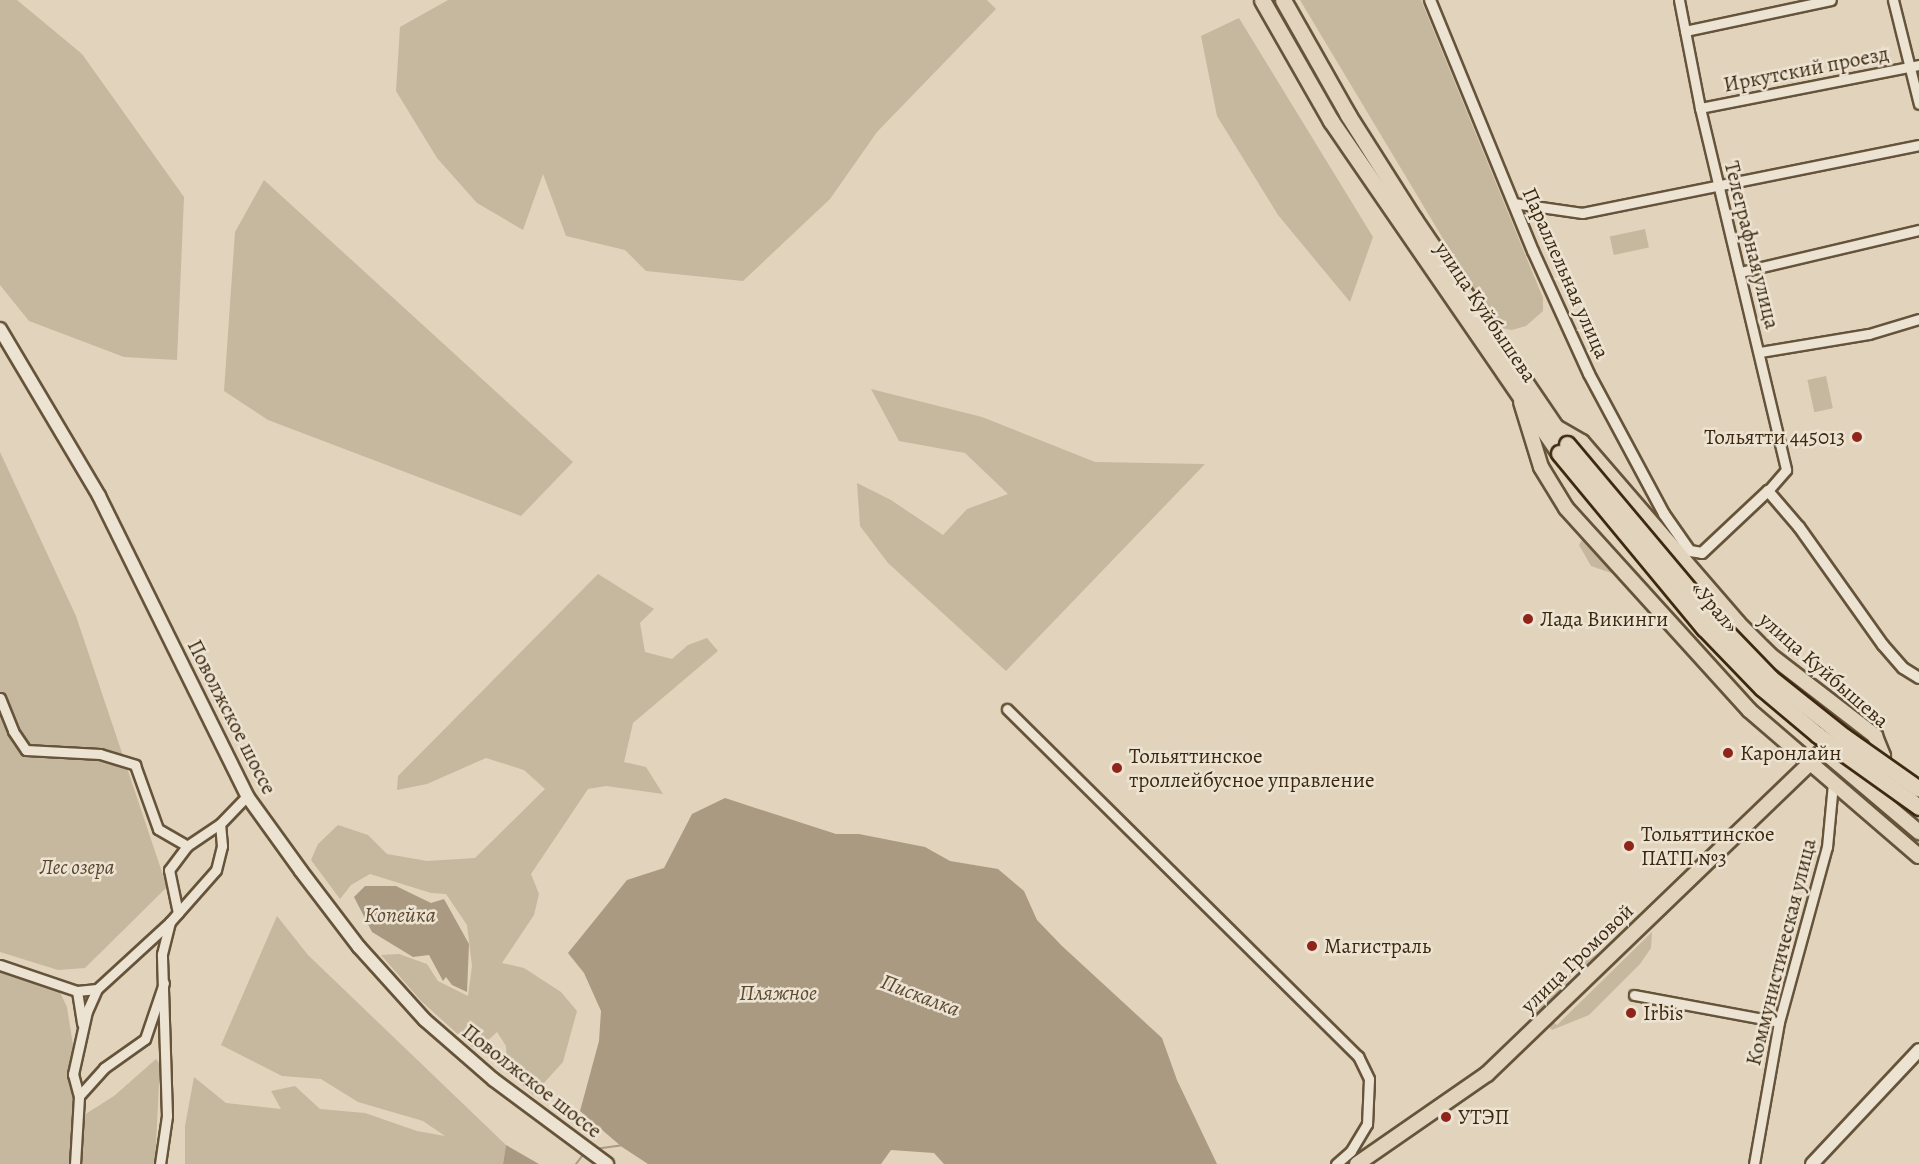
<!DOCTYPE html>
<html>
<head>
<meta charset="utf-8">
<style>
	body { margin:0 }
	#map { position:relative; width:1919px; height:1164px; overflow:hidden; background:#e2d4bc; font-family:Alegreya,serif }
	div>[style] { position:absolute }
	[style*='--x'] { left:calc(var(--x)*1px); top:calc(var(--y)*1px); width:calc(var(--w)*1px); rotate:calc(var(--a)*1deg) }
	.green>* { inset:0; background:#c6b79f; transform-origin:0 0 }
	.water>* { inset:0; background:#aa9a81 }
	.stream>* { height:2px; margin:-1px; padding:0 1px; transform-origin:1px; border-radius:1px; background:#aa9a81 }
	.roads { filter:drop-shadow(2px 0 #66543a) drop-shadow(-2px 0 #66543a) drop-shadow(0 2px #66543a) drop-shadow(0 -2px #66543a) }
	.minor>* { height:9px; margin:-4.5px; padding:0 4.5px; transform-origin:4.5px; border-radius:4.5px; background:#ece3d3 }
	.tertiary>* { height:10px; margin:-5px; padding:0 5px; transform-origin:5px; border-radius:5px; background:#ece3d3 }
	.secondary>* { height:12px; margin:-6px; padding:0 6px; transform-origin:6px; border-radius:6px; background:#ece3d3 }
	.primary>* { height:14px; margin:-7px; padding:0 7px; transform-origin:7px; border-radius:7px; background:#e2d4bc }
	.trunk>* { height:15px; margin:-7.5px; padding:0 7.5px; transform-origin:7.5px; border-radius:7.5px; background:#e2d4bc }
	.bridges { filter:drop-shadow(2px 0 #3d290f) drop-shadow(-2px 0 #3d290f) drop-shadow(0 2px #3d290f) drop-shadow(0 -2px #3d290f) }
	.trunk-bridge>* { height:15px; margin:-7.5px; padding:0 7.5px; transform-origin:7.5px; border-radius:7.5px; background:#e2d4bc }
	.dots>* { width:16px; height:16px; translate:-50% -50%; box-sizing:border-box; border:3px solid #ece3d3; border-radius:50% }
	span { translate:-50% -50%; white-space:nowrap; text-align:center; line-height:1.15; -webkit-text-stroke:5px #ece3d3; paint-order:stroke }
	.street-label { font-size:21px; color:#3d290f }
	.poi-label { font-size:21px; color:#3d290f }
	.right { translate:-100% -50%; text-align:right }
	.left { translate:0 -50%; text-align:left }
	.park-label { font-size:21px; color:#58452c; font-style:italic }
	.water-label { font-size:22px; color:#5e4b31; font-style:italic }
</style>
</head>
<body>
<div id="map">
	<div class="green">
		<div style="clip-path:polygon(0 0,17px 0,82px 54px,184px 197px,177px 360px,124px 357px,29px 321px,0 285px)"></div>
		<div style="clip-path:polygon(448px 0,987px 0,996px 9px,877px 132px,830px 199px,743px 281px,646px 271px,625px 250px,566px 236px,543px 174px,523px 230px,477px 203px,437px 158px,396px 91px,400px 27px)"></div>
		<div style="clip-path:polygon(1300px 0,1421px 0,1543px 298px,1543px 311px,1526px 326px,1512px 330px,1496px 327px)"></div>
		<div style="clip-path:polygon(1239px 18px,1373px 237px,1350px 302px,1278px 215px,1217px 116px,1201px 36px)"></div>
		<div style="clip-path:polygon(264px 180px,573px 462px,521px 516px,268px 420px,224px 391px,235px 232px)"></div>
		<div style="left:1645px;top:229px;width:19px;height:36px;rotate:78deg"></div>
		<div style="left:1826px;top:376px;width:33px;height:19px;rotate:78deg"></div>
		<div style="clip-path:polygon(871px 389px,982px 417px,1095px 462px,1205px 464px,1006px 671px,888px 563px,860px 526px,857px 483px,891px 500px,943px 535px,967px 509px,1008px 494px,965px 453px,899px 441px)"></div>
		<div style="clip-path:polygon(0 452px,76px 616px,167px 887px,85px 968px,58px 970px,0 952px)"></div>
		<div style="clip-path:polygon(1583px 538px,1615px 572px,1614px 574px,1591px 566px,1579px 545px)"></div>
		<div style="clip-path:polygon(598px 574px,654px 609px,640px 623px,645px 652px,672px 659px,688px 645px,707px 638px,718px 651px,633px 723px,624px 762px,646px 767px,663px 794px,606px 786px,588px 789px,531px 874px,539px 894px,534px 915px,502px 963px,524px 968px,561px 992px,577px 1011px,563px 1062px,533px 1095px,507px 1069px,506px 1046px,497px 1032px,482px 1046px,472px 1047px,421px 1001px,381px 955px,399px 954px,427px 964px,438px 981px,468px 996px,472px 966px,467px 925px,446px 894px,431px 893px,370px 874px,351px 885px,340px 899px,311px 860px,318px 844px,338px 825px,368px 835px,387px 854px,427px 861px,475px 858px,545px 789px,524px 770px,486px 758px,427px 784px,397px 790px,398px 776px)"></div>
		<div style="clip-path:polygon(277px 916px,308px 955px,506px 1145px,503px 1164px,185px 1164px,185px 1126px,194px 1077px,226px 1103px,281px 1109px,271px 1091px,295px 1086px,320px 1109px,365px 1113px,417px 1131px,445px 1136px,423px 1121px,358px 1102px,321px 1079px,282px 1076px,221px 1045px)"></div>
		<div style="clip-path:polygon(1652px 932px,1651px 948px,1640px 964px,1589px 1015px,1552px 1030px,1549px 1027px,1553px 1022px,1557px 1025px)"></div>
		<div style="clip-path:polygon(1614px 945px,1588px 971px,1574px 972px,1563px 987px,1567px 991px,1532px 1025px,1538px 1003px,1576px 966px)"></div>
		<div style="clip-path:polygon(0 967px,57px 986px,67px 1007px,84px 1115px,114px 1096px,156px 1059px,160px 1064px,155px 1164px,0 1164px)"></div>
	</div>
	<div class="water">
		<div style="clip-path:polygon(725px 798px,836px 834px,859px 834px,925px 847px,950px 861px,998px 869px,1024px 891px,1037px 920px,1062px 946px,1162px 1038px,1177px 1080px,1217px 1164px,944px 1164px,934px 1153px,891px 1150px,881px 1164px,648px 1164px,622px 1147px,580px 1111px,599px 1041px,601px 1011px,584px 973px,568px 953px,627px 880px,664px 868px,692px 814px)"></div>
		<div style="clip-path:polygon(365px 886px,396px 886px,431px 903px,444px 899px,469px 944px,467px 992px,452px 985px,446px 977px,443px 981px,429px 955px,413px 957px,372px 932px,354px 897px)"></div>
		<div style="clip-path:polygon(506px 1145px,539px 1164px,503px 1164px)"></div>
	</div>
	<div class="stream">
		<div style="--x:595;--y:1149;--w:29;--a:-8"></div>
		<div style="--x:576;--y:1164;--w:15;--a:-53"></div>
	</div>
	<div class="roads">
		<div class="minor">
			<div style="--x:1679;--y:0;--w:110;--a:79"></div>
			<div style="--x:1700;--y:108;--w:372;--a:76.6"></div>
			<div style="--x:1786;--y:470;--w:28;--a:131"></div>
			<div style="--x:1893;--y:0;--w:107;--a:76"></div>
			<div style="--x:1685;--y:31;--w:149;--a:-12"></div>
			<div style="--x:1700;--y:108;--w:223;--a:-11.1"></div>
			<div style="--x:1513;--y:203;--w:70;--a:8.2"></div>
			<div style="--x:1582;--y:213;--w:344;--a:-11.4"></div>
			<div style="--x:1740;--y:272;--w:184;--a:-13.2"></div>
			<div style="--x:1760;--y:352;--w:110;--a:-9.4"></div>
			<div style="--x:1869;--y:334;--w:52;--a:-16.7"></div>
			<div style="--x:0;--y:698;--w:35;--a:68"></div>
			<div style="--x:13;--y:731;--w:23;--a:56"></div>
			<div style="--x:26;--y:750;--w:74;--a:3.1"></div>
			<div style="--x:100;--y:754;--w:37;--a:17"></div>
			<div style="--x:135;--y:765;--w:68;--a:70.2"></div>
			<div style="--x:158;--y:829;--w:34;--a:30"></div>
			<div style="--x:187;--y:846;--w:40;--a:-34"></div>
			<div style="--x:1007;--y:709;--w:494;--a:44.7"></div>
			<div style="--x:1358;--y:1056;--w:25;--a:64"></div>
			<div style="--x:1369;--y:1079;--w:45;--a:92.5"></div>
			<div style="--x:1367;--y:1124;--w:31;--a:121"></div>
			<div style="--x:1351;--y:1151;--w:20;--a:139"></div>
			<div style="--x:178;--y:913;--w:44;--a:-101.8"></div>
			<div style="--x:169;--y:870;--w:30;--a:-53"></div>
			<div style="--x:0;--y:965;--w:81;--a:18.7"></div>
			<div style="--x:77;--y:991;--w:20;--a:-6"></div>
			<div style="--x:97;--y:989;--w:99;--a:-42.5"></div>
			<div style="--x:170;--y:922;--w:69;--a:-48.5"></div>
			<div style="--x:216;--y:870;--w:25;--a:-76"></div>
			<div style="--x:222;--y:846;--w:22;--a:-95"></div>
			<div style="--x:220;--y:824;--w:39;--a:-46"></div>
			<div style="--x:97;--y:989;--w:24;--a:114"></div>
			<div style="--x:87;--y:1011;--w:65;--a:102.5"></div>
			<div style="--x:73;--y:1074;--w:23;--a:75"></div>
			<div style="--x:79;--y:1096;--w:38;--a:-48"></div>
			<div style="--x:104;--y:1068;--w:50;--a:-35.3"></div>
			<div style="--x:145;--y:1039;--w:59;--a:-71.3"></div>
			<div style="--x:77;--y:991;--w:33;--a:81"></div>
			<div style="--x:1634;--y:995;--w:147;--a:10.5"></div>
			<div style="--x:75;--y:1164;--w:68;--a:-86.6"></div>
			<div style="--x:160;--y:1164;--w:49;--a:-81.7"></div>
			<div style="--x:167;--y:1116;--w:162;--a:-91.8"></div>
			<div style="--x:162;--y:954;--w:33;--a:-76"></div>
			<div style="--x:1754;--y:1164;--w:144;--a:-80"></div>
			<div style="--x:1779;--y:1022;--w:181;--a:-74.7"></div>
			<div style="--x:1827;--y:847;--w:64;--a:-84.6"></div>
		</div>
		<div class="tertiary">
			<div style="--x:1430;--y:0;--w:271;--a:67.7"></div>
			<div style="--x:1533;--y:251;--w:135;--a:65.5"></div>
			<div style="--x:1589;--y:374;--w:159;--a:61.8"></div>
			<div style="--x:1664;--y:514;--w:45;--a:54.9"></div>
			<div style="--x:1690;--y:551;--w:12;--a:9"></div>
			<div style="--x:1702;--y:553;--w:91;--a:-43.2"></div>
			<div style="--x:1768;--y:491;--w:48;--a:49.3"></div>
			<div style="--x:1799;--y:527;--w:145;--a:54.6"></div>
			<div style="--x:1883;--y:645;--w:30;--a:49"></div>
			<div style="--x:1903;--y:668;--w:19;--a:32"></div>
		</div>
		<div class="secondary">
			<div style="--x:0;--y:329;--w:194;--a:59.3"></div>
			<div style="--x:99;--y:496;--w:335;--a:63.7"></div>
			<div style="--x:247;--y:796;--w:92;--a:54.2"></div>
			<div style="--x:301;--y:871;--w:96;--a:52.7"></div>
			<div style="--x:359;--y:947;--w:98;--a:47.9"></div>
			<div style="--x:425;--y:1020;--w:91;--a:41"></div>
			<div style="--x:494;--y:1080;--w:141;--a:36.6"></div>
			<div style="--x:1812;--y:1164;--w:156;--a:-46.8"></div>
		</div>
		<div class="primary">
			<div style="--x:1521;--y:402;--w:68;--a:72.9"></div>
			<div style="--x:1541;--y:467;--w:48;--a:58.6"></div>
			<div style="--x:1566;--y:508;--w:273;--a:47.8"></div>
			<div style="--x:1749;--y:710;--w:224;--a:40.7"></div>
			<div style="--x:1556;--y:427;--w:30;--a:30"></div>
			<div style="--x:1582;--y:442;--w:239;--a:49.2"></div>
			<div style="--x:1738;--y:623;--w:45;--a:45"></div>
			<div style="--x:1770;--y:655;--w:133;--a:37.6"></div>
			<div style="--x:1875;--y:736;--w:22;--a:68"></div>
			<div style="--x:1883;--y:756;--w:17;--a:93"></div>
			<div style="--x:1357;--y:1164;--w:158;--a:-34.7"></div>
			<div style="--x:1487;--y:1074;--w:466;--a:-43.9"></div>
			<div style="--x:1823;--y:751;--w:126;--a:40.2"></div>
		</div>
		<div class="trunk">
			<div style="--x:1262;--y:0;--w:139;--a:60.3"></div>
			<div style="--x:1331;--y:121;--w:403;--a:55.5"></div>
			<div style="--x:1283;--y:0;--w:132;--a:60.5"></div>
			<div style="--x:1348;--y:115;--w:123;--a:57.6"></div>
			<div style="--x:1414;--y:219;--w:272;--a:55.8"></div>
		</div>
	</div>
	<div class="bridges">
		<div class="trunk-bridge">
			<div style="--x:1567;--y:444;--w:227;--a:50"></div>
			<div style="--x:1713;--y:618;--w:83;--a:46"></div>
			<div style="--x:1771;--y:678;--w:95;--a:38.6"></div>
			<div style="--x:1845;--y:737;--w:90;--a:35.1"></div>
			<div style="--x:1559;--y:453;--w:227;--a:50.4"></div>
			<div style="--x:1704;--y:628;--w:83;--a:46"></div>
			<div style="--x:1762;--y:688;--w:73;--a:40"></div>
			<div style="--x:1818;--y:735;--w:124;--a:35.5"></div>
		</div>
	</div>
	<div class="dots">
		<div style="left:1857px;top:437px;background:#8f2418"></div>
		<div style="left:1528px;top:619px;background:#8f2418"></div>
		<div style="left:1728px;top:753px;background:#8f2418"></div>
		<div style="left:1117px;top:768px;background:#8f2418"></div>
		<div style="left:1629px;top:846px;background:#8f2418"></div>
		<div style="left:1312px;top:946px;background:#8f2418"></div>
		<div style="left:1631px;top:1013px;background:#8f2418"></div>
		<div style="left:1446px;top:1117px;background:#8f2418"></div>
	</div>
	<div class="street-label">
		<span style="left:1806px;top:69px;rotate:-11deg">Иркутский проезд</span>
		<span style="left:1752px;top:245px;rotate:76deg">Телеграфная улица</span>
		<span style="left:1566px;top:273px;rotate:66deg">Параллельная улица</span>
		<span style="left:1486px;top:312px;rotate:56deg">улица Куйбышева</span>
		<span style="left:1715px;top:607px;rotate:49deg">«Урал»</span>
		<span style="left:1824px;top:670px;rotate:41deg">улица Куйбышева</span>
		<span style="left:232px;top:717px;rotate:63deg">Поволжское шоссе</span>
		<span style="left:1781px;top:952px;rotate:-76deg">Коммунистическая улица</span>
		<span style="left:1577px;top:958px;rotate:-44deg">улица Громовой</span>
		<span style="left:532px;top:1081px;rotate:38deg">Поволжское шоссе</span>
	</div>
	<div class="poi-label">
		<span class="right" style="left:1845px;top:437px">Тольятти 445013</span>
		<span class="left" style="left:1540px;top:619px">Лада Викинги</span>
		<span class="left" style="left:1740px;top:753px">Каронлайн</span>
		<span class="left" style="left:1129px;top:768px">Тольяттинское<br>троллейбусное управление</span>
		<span class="left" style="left:1641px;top:846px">Тольяттинское<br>ПАТП №3</span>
		<span class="left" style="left:1324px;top:946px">Магистраль</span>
		<span class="left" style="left:1643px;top:1013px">Irbis</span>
		<span class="left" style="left:1458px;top:1117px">УТЭП</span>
	</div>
	<div class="park-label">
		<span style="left:77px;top:867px">Лес озера</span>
	</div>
	<div class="water-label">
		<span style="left:400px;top:916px">Копейка</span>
		<span style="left:778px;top:994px">Пляжное</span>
		<span style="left:920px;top:996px;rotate:21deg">Пискалка</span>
	</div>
</div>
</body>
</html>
